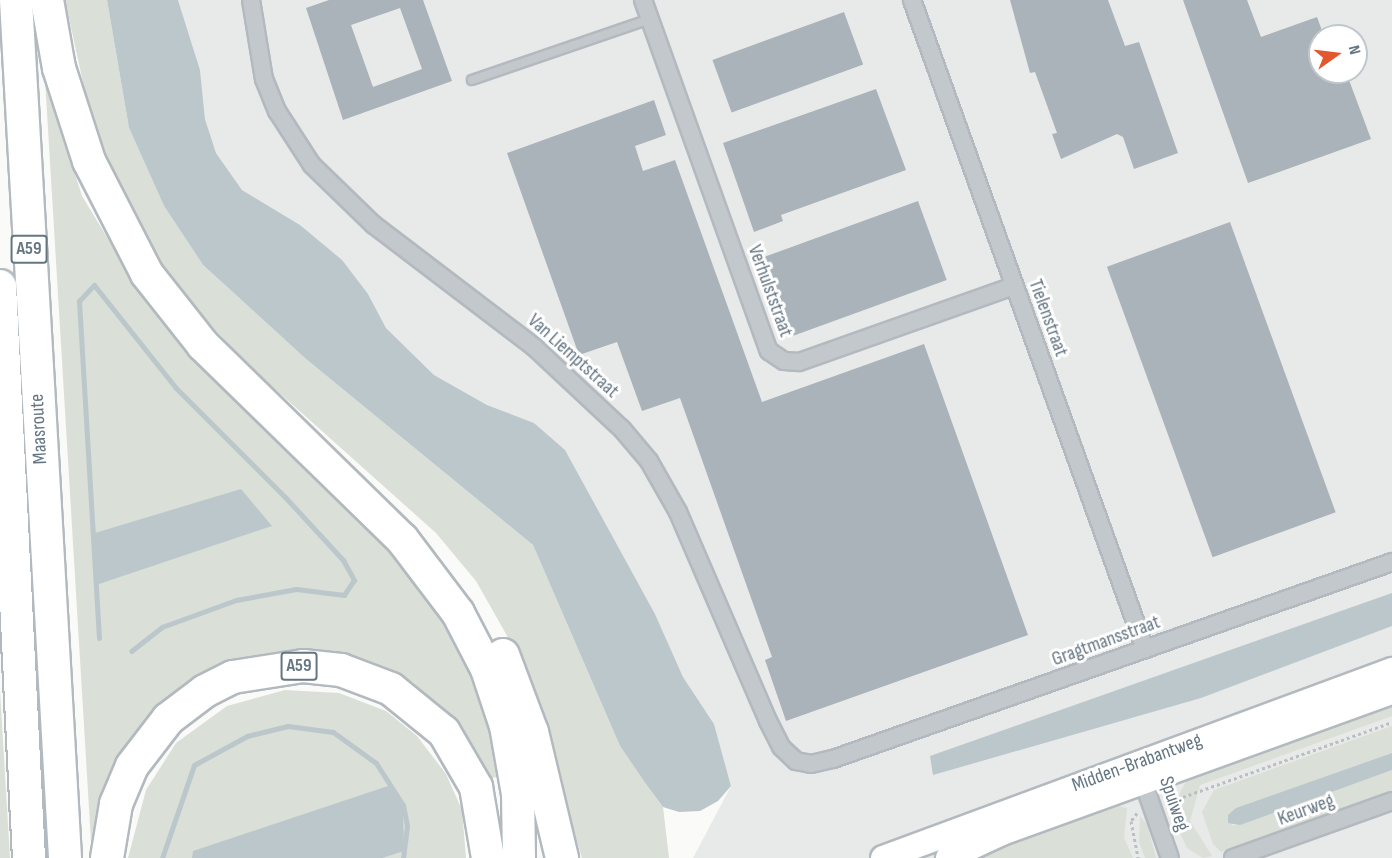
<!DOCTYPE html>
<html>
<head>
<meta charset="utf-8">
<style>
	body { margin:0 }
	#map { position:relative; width:1392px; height:858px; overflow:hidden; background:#fafaf8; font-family:"Sofia Sans Condensed",sans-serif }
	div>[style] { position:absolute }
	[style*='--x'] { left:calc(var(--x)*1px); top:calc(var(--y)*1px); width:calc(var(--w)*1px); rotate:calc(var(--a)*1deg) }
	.built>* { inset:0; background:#e8e9e9 }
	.green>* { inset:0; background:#dadfd7 }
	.water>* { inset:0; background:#bbc7cb }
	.stream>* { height:5px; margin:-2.5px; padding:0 2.5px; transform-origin:2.5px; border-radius:2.5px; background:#bbc7cb }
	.building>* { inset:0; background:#aab3b9; transform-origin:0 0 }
	.path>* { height:3px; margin-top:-1.5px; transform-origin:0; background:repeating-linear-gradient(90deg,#bbbfc2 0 3px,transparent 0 6px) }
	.roads { filter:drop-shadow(2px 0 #b3babf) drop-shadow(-2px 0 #b3babf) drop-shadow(0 2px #b3babf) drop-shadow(0 -2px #b3babf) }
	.lane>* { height:8px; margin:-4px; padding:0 4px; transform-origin:4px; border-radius:4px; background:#c3c8cc }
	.street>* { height:16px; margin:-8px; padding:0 8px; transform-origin:8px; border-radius:8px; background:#c3c8cc }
	.secondary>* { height:24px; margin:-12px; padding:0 12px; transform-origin:12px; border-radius:12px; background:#fff }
	.highway>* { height:32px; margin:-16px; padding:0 16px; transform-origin:16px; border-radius:16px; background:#fff }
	span { translate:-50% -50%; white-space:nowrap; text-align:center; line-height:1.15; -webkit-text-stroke:6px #fff; paint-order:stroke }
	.shield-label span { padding:2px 4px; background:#fff; border:2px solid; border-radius:4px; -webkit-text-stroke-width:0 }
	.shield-label { font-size:18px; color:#657683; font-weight:700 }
	.street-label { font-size:20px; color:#657683 }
	.north { position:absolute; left:1308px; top:24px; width:60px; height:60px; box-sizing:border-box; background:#fff; border:2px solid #c1c8cd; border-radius:50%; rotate:76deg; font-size:16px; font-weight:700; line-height:24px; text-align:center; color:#657683 }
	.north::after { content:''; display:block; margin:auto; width:21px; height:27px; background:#e4572e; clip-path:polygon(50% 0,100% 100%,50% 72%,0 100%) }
</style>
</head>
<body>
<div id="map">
	<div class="built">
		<div style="clip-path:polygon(evenodd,178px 0,1392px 0,1392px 858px,693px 858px,731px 786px,714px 724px,683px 677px,655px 614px,565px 451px,534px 423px,487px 405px,434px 375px,386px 328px,368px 294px,300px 225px,242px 190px,216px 153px,205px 119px,200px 70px,178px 0,1320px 36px,1356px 36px,1356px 72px,1320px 72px,1320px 36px)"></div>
	</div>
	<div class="green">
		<div style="clip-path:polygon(65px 0,107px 0,129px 128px,164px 206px,203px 265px,306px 359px,533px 545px,620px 746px,663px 807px,669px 858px,582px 858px,523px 664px,476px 581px,436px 533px,248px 365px,194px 307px,143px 239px,109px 170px,86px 96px)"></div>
		<div style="clip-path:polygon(45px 79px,82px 196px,127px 270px,204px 368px,420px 573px,477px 666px,503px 775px,489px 779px,466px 738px,413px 682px,369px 663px,318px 650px,266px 654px,220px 667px,183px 685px,149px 719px,107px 777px,97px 858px,92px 858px)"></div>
		<div style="clip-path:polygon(285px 690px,339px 693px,386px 711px,417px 736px,446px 774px,462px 810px,466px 858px,128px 858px,146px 790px,176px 743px,227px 706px)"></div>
		<div style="clip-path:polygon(0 691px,10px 858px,0 858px)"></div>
		<div style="clip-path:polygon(1392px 698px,1392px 716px,1200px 785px,1190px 821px,1212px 856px,1203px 858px,1187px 848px,1175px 823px,1174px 804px,1190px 774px)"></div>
		<div style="clip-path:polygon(1392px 726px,1392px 753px,1236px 808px,1232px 826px,1392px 770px,1392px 791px,1221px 852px,1213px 844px,1202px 812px,1214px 790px)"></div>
		<div style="clip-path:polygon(1105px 803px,1127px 808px,1124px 838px,1133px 858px,968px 858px)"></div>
		<div style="clip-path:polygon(1140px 817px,1147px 824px,1156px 858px,1145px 858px,1139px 842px)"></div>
	</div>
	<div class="water">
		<div style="clip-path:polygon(107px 0,178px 0,200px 70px,205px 119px,216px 153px,242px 190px,300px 225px,342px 260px,368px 294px,386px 328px,434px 375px,487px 405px,534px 423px,565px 450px,655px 614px,683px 677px,714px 724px,731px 786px,718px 801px,700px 811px,679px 812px,663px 807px,644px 781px,620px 746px,533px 545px,306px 359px,203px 265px,164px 206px,129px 128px)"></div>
		<div style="clip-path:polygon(241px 489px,272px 526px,96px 585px,95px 533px)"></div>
		<div style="clip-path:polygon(1392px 593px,1392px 626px,1201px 698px,933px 775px,930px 756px)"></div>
		<div style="clip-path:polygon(1392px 753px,1392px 770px,1240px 825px,1228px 823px,1228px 815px,1236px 808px)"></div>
		<div style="clip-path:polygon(391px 785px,403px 805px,404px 851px,382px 858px,192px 858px,193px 851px)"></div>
	</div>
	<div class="stream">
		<div style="--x:99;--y:638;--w:338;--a:-93.4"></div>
		<div style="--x:79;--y:301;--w:22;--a:-47"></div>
		<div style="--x:94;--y:285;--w:132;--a:51.5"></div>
		<div style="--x:176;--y:388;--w:154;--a:45"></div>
		<div style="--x:285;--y:497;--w:86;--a:47.4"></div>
		<div style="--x:343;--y:560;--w:23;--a:61"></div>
		<div style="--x:354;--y:580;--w:18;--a:124"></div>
		<div style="--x:344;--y:595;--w:48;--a:-172.9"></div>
		<div style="--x:296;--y:589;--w:61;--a:169.6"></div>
		<div style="--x:236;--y:600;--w:79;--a:160"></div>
		<div style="--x:162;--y:627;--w:39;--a:142"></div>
		<div style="--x:162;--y:858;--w:98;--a:-71"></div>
		<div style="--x:194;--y:765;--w:60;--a:-28.7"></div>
		<div style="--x:247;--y:736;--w:42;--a:-13.7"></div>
		<div style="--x:288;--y:726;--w:45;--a:7.6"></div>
		<div style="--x:333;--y:732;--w:53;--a:35.8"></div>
		<div style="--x:376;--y:763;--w:50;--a:57.3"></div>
		<div style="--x:403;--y:805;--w:21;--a:79"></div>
		<div style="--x:407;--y:826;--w:32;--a:97"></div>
	</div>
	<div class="building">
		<div style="clip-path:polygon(evenodd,329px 0,423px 0,452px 81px,343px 120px,306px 8px,329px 0,400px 8px,422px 69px,373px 87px,351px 25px,400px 8px)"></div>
		<div style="clip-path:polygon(1010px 0,1108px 0,1125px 46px,1139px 42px,1178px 153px,1134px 169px,1123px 137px,1117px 134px,1061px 159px,1052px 134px,1057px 133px,1035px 72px,1030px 73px)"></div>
		<div style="clip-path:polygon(1183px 0,1247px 0,1261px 37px,1317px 17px,1324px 36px,1320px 72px,1346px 72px,1371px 139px,1248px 183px)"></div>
		<div style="left:844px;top:12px;width:56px;height:140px;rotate:70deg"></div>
		<div style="clip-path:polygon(876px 89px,906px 170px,781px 215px,783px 221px,754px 232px,723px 143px)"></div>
		<div style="clip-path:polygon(654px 100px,666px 135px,635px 146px,643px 171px,675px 160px,762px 402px,924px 344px,1028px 635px,786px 721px,765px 660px,772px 657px,680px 398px,642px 411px,617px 342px,579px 355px,507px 153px)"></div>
		<div style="left:918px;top:201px;width:84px;height:164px;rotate:70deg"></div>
		<div style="left:1230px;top:222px;width:309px;height:131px;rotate:70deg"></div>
	</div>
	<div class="path">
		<div style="--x:1166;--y:803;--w:240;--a:-19.7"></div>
		<div style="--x:1137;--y:813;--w:10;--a:127"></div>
		<div style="--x:1131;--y:821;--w:38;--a:79"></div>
	</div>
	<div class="roads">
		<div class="lane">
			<div style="--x:472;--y:80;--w:188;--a:-18.9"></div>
		</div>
		<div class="street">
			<div style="--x:251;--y:0;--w:80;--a:80.7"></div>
			<div style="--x:264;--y:79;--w:35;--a:68"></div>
			<div style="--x:277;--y:111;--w:64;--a:57.1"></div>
			<div style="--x:312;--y:165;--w:86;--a:44.1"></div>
			<div style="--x:374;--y:225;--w:201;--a:37.3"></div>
			<div style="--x:534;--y:347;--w:120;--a:43"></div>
			<div style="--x:622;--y:429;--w:42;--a:49.8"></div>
			<div style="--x:649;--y:461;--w:59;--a:60.4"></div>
			<div style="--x:678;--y:512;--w:228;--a:66.7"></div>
			<div style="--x:768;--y:721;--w:29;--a:63"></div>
			<div style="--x:781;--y:747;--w:21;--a:43"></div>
			<div style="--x:796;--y:761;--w:15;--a:11"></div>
			<div style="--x:811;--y:764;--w:23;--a:-13"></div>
			<div style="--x:833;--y:759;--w:593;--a:-19.41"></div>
			<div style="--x:643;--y:0;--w:373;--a:70.3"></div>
			<div style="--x:769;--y:351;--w:18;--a:34"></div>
			<div style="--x:784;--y:361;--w:15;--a:4"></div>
			<div style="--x:799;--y:362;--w:228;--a:-19.5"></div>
			<div style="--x:912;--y:0;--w:690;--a:70.25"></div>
			<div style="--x:1140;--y:773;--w:90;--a:70.6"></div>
			<div style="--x:1233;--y:858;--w:169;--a:-19.7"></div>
		</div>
		<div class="secondary">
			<div style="--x:883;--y:858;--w:543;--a:-20.27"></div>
			<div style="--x:948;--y:858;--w:60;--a:-24.8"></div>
			<div style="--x:1002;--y:833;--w:415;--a:-19.9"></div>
		</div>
		<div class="highway">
			<div style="--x:16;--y:0;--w:859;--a:86.73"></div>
			<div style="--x:47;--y:0;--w:69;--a:80"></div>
			<div style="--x:59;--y:68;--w:98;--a:72.1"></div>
			<div style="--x:89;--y:161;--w:127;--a:62.8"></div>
			<div style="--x:147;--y:274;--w:90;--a:51.7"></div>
			<div style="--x:203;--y:345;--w:278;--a:44.3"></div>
			<div style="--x:402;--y:539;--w:93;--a:52.9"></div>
			<div style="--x:458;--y:613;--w:63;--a:62.6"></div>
			<div style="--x:487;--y:669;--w:60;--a:71.6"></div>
			<div style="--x:506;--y:726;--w:69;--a:80"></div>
			<div style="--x:518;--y:794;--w:64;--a:89.1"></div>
			<div style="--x:0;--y:286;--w:573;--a:87.1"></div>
			<div style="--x:503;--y:655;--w:82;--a:69.4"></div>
			<div style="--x:532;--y:732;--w:130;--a:76.6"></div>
			<div style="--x:107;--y:858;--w:55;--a:-80.5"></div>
			<div style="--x:116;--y:804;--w:41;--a:-67.2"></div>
			<div style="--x:132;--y:766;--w:59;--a:-52.5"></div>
			<div style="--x:168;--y:719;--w:46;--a:-37.1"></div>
			<div style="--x:205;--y:691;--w:31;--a:-27"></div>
			<div style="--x:233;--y:677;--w:71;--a:-8.9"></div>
			<div style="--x:303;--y:666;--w:38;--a:6"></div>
			<div style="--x:341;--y:670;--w:53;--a:20.8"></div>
			<div style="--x:391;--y:689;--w:68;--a:39.1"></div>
			<div style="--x:444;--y:732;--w:64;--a:59.8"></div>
			<div style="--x:476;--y:787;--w:72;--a:80.4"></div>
		</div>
	</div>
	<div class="shield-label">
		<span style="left:29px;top:249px">A59</span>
		<span style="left:299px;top:666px">A59</span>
	</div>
	<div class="street-label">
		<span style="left:770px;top:291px;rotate:70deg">Verhulststraat</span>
		<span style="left:1048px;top:318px;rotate:70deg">Tielenstraat</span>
		<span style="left:573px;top:356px;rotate:42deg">Van Liemptstraat</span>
		<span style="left:39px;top:429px;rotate:-93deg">Maasroute</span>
		<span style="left:1106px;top:641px;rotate:-20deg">Gragtmansstraat</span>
		<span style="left:1137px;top:763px;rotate:-20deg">Midden-Brabantweg</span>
		<span style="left:1174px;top:804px;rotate:71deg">Spuiweg</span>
		<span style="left:1306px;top:810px;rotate:-20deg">Keurweg</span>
	</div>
	<div class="north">N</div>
</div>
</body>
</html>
